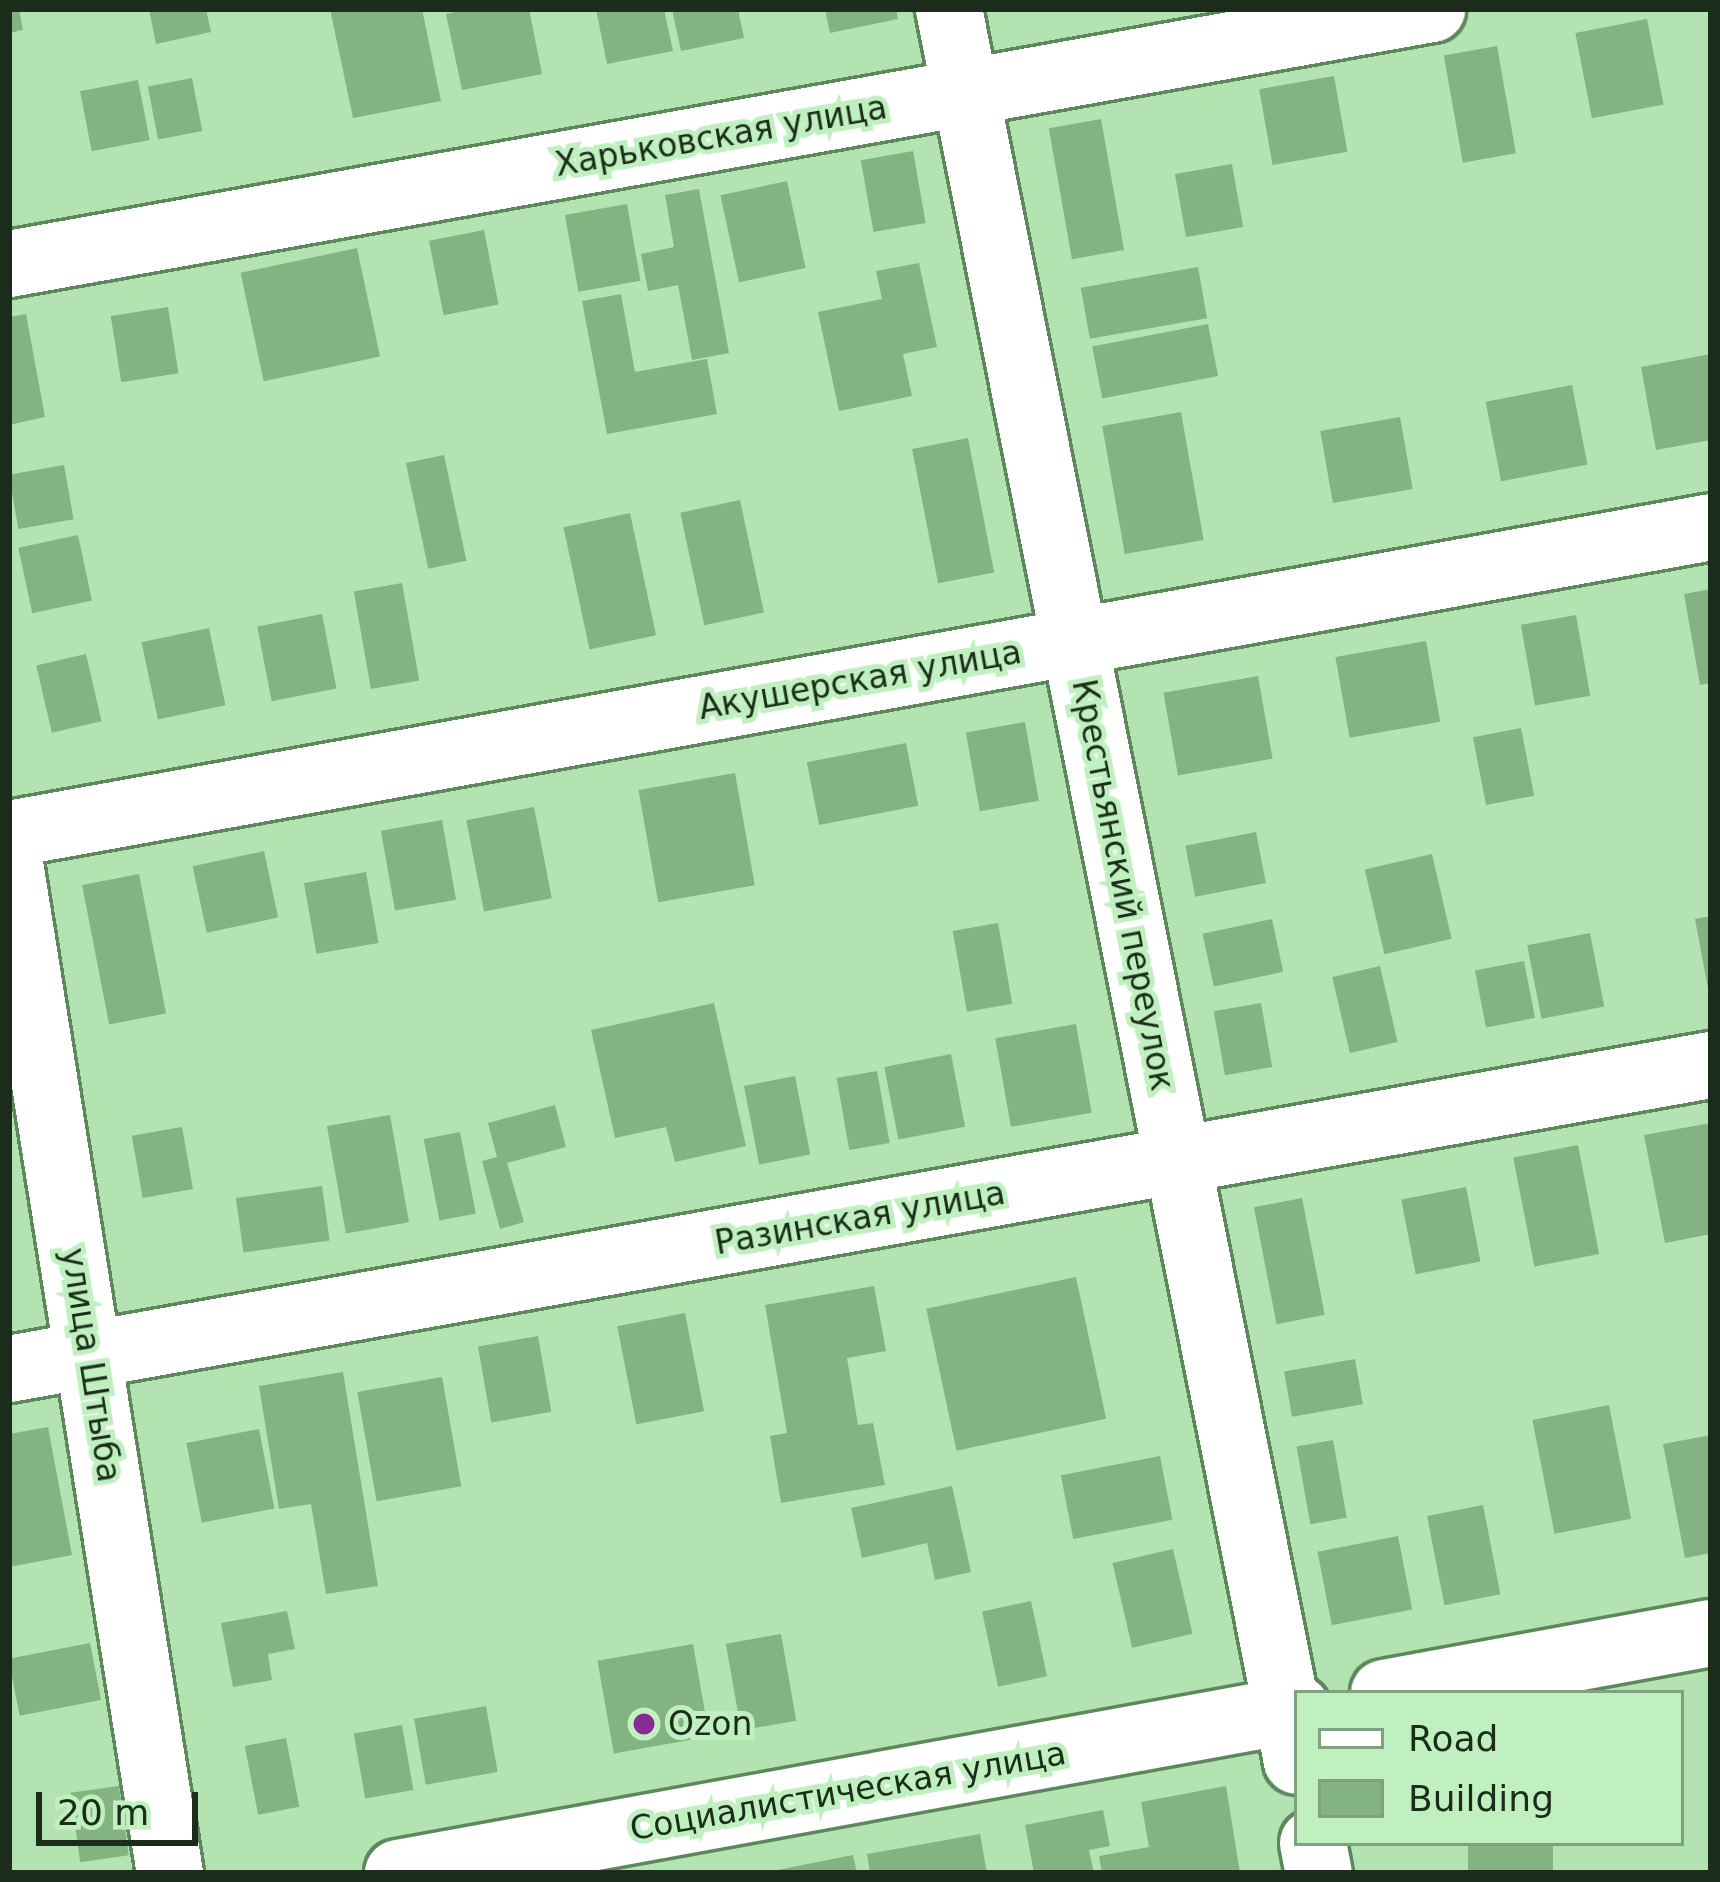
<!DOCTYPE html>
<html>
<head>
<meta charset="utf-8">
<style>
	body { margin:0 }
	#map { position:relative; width:1720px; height:1882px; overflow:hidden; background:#b4e3b2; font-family:"DejaVu Sans",sans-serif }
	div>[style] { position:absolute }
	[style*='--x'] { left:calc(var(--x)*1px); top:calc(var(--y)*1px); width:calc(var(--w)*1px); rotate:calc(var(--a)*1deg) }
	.building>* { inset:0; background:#82b381; transform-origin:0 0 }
	.roads { filter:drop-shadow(3px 0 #5c885b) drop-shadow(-3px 0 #5c885b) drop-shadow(0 3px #5c885b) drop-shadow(0 -3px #5c885b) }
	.minor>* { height:66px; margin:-33px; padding:0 33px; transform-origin:33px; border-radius:33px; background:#fff }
	.dots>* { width:33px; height:33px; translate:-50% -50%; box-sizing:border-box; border:6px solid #c0f0bf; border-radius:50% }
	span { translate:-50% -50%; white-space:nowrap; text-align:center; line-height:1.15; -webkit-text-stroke:10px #c0f0bf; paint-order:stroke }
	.street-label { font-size:33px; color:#1b2d1a }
	.poi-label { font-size:33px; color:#1b2d1a }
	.left { translate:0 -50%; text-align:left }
	.frame { position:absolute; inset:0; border:12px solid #1b2d1a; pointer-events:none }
	.legend { position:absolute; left:1294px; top:1690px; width:390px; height:156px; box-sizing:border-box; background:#c0f0bf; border:3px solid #7ea27d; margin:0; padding:15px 21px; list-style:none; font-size:36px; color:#1b2d1a }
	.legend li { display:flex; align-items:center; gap:24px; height:60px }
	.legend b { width:60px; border:3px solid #7ea27d }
	.scale { position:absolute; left:36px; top:1792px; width:162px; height:54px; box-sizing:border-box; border:6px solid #1b2d1a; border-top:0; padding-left:15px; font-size:36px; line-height:42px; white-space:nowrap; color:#1b2d1a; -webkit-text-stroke:9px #c0f0bf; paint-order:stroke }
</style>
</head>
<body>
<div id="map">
	<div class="building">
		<div style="clip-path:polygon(9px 9px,19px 9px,23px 30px,9px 33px)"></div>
		<div style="clip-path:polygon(149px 9px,206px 9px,211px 32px,156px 44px)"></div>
		<div style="clip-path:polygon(330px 9px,422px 9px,441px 101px,353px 118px)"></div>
		<div style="clip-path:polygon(468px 9px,529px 9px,542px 74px,462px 90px,446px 14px)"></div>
		<div style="clip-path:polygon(596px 9px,664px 9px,673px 51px,607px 64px)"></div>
		<div style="clip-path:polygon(672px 9px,738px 9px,744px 38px,681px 51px)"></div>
		<div style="clip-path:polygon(825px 9px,896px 9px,898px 19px,830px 33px)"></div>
		<div style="left:1647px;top:19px;width:87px;height:73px;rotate:79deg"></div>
		<div style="left:1497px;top:46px;width:109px;height:54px;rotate:80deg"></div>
		<div style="left:1334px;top:76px;width:77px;height:76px;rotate:80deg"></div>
		<div style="left:192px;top:78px;width:54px;height:45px;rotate:79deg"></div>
		<div style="left:138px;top:80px;width:61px;height:59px;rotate:79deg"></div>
		<div style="left:1101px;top:119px;width:133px;height:53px;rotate:80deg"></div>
		<div style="left:913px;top:151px;width:73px;height:53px;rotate:80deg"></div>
		<div style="left:1232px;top:164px;width:64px;height:58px;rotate:80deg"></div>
		<div style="left:787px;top:181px;width:89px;height:68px;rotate:78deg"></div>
		<div style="clip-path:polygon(699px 189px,729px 353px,692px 360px,678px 285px,648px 291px,641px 254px,674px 247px,665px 195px)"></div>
		<div style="left:627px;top:204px;width:78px;height:63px;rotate:80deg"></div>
		<div style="left:484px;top:230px;width:76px;height:56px;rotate:79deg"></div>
		<div style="left:357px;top:248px;width:111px;height:119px;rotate:78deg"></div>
		<div style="clip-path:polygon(919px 263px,937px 347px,903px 354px,912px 396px,839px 411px,818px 312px,882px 299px,876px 271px)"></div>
		<div style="left:1198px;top:267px;width:52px;height:119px;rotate:80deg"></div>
		<div style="clip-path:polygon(621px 294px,635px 372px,707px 359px,717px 414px,607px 434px,582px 301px)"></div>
		<div style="left:168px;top:307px;width:67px;height:58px;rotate:81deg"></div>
		<div style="clip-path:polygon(26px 314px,45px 417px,9px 425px,9px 317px)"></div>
		<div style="left:1208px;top:324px;width:53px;height:118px;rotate:79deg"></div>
		<div style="clip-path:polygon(1711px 354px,1711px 440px,1656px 450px,1641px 367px)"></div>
		<div style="left:1572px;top:385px;width:81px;height:88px;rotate:79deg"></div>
		<div style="left:1181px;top:412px;width:130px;height:80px;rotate:80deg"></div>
		<div style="left:1400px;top:417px;width:73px;height:81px;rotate:80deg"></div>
		<div style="left:968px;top:438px;width:137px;height:57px;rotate:79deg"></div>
		<div style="left:444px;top:455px;width:108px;height:39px;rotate:78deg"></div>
		<div style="left:64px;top:465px;width:55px;height:56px;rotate:80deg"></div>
		<div style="left:740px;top:500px;width:115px;height:61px;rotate:78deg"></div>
		<div style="left:630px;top:513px;width:125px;height:68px;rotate:78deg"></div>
		<div style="left:78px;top:535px;width:67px;height:61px;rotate:78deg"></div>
		<div style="left:402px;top:583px;width:99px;height:49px;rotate:80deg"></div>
		<div style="clip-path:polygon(1711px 589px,1711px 683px,1700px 685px,1684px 594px)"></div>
		<div style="left:322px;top:614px;width:76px;height:66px;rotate:79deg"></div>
		<div style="left:1576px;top:615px;width:82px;height:56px;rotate:80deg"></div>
		<div style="left:209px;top:628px;width:79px;height:69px;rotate:78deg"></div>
		<div style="left:1426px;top:641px;width:82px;height:92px;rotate:80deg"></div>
		<div style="left:86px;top:654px;width:69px;height:51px;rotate:77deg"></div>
		<div style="left:1258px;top:676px;width:84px;height:96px;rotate:80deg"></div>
		<div style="left:1025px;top:722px;width:80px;height:60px;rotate:80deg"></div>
		<div style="left:1521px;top:728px;width:69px;height:49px;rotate:79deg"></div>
		<div style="left:906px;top:743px;width:64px;height:101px;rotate:79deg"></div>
		<div style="left:735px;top:773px;width:114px;height:98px;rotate:80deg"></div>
		<div style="left:534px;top:807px;width:93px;height:69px;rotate:79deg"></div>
		<div style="left:442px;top:820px;width:81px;height:62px;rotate:80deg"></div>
		<div style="left:1256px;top:832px;width:52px;height:72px;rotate:79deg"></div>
		<div style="left:264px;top:851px;width:68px;height:73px;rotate:78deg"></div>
		<div style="left:1432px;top:854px;width:87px;height:69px;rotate:77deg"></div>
		<div style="left:366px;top:872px;width:72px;height:63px;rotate:80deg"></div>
		<div style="left:139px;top:874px;width:142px;height:58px;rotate:79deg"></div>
		<div style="clip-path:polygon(1711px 916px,1711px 994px,1709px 994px,1695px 919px)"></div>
		<div style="left:1272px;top:919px;width:54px;height:71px;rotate:78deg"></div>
		<div style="left:998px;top:923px;width:82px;height:46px;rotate:80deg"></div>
		<div style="left:1590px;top:933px;width:75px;height:64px;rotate:79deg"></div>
		<div style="left:1524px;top:961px;width:58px;height:50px;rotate:79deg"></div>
		<div style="left:1380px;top:966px;width:78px;height:49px;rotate:77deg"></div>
		<div style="clip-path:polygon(714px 1003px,746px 1146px,675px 1162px,666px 1127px,615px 1138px,591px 1030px)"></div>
		<div style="left:1261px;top:1003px;width:65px;height:48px;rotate:80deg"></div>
		<div style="left:1076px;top:1024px;width:90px;height:82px;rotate:80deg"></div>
		<div style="left:951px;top:1054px;width:74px;height:68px;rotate:79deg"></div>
		<div style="left:877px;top:1071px;width:73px;height:41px;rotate:80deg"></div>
		<div style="left:795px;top:1076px;width:80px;height:52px;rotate:79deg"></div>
		<div style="clip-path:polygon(555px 1105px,566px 1147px,507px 1163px,524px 1222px,500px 1229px,482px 1161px,497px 1157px,488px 1123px)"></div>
		<div style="left:390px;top:1115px;width:109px;height:64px;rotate:80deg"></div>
		<div style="clip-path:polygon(1711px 1123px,1711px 1234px,1665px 1243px,1644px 1135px)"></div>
		<div style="left:182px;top:1127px;width:63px;height:51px;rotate:80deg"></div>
		<div style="left:460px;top:1132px;width:83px;height:37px;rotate:79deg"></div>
		<div style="left:1578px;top:1145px;width:111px;height:66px;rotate:79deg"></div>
		<div style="left:322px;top:1186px;width:55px;height:87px;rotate:82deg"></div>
		<div style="left:1466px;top:1187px;width:76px;height:66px;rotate:79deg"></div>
		<div style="left:1302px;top:1198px;width:119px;height:49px;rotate:79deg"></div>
		<div style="left:1076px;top:1277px;width:145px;height:153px;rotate:78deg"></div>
		<div style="clip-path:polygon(874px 1286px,886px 1351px,847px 1358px,858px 1425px,873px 1423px,885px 1485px,781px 1503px,770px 1436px,787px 1433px,765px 1305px)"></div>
		<div style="left:685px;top:1313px;width:100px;height:69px;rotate:79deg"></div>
		<div style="left:538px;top:1336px;width:77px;height:61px;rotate:80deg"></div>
		<div style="left:1355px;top:1359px;width:46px;height:72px;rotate:80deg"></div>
		<div style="clip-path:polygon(343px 1372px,378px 1586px,326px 1594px,311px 1504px,279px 1509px,259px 1386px)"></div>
		<div style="left:442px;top:1377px;width:111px;height:86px;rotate:80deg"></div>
		<div style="left:1609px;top:1405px;width:116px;height:78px;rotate:79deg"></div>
		<div style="clip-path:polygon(48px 1427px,72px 1555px,9px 1567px,9px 1434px)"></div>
		<div style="left:259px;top:1429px;width:81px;height:74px;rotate:79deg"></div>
		<div style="clip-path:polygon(1711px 1435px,1711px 1553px,1685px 1558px,1663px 1444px)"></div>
		<div style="left:1333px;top:1440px;width:79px;height:37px;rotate:80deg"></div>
		<div style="left:1160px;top:1456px;width:65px;height:101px;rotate:79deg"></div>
		<div style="clip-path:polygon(952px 1486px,971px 1572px,935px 1580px,927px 1543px,862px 1558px,851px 1508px)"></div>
		<div style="left:1483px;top:1505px;width:91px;height:57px;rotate:79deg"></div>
		<div style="left:1398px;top:1536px;width:75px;height:82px;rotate:79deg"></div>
		<div style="left:1173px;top:1549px;width:87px;height:62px;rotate:77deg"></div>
		<div style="left:1031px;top:1601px;width:77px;height:50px;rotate:78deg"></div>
		<div style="clip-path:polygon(287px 1611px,295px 1649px,268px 1654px,272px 1680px,233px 1687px,221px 1623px)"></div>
		<div style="left:781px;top:1634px;width:88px;height:56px;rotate:80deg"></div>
		<div style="left:90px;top:1643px;width:58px;height:83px;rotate:79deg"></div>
		<div style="left:693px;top:1644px;width:94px;height:97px;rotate:80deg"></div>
		<div style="left:486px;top:1706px;width:67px;height:73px;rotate:80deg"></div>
		<div style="left:402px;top:1725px;width:66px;height:49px;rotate:80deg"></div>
		<div style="left:286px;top:1738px;width:70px;height:42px;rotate:79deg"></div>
		<div style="left:119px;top:1786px;width:70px;height:49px;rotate:82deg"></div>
		<div style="clip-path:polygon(1226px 1786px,1240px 1873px,1102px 1873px,1099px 1856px,1149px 1847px,1141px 1802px)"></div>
		<div style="clip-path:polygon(1103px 1810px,1110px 1846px,1089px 1850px,1094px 1873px,1034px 1873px,1025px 1825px)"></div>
		<div style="clip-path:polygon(980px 1834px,987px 1873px,870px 1873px,867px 1854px)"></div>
		<div style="left:1468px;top:1843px;width:85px;height:30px"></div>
		<div style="clip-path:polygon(853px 1855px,857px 1873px,772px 1873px,772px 1871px)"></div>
	</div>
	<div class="roads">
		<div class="minor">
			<div style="--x:949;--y:9;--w:1786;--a:78.77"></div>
			<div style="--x:9;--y:264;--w:1446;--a:-10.16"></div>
			<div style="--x:9;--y:834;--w:1729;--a:-10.22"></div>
			<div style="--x:9;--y:857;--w:1029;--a:81"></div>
			<div style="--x:9;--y:1369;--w:1729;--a:-10.13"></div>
			<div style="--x:1384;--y:1693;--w:332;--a:-10.4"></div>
			<div style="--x:1313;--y:1843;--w:31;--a:79"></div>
			<div style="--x:398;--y:1873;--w:914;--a:-10.34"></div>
		</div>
	</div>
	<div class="dots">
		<div style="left:644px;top:1724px;background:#8a2a93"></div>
	</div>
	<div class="street-label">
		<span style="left:721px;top:136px;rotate:-10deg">Харьковская улица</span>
		<span style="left:860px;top:680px;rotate:-10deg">Акушерская улица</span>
		<span style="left:1123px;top:885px;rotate:79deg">Крестьянский переулок</span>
		<span style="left:860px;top:1218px;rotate:-10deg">Разинская улица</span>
		<span style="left:91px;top:1365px;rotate:81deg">улица Штыба</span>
		<span style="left:848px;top:1791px;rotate:-10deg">Социалистическая улица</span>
	</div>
	<div class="poi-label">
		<span class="left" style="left:668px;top:1724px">Ozon</span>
	</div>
	<div class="frame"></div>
	<ul class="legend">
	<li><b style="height:15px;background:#fff"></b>Road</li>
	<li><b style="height:33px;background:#82b381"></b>Building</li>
	</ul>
	<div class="scale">20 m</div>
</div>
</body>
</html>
